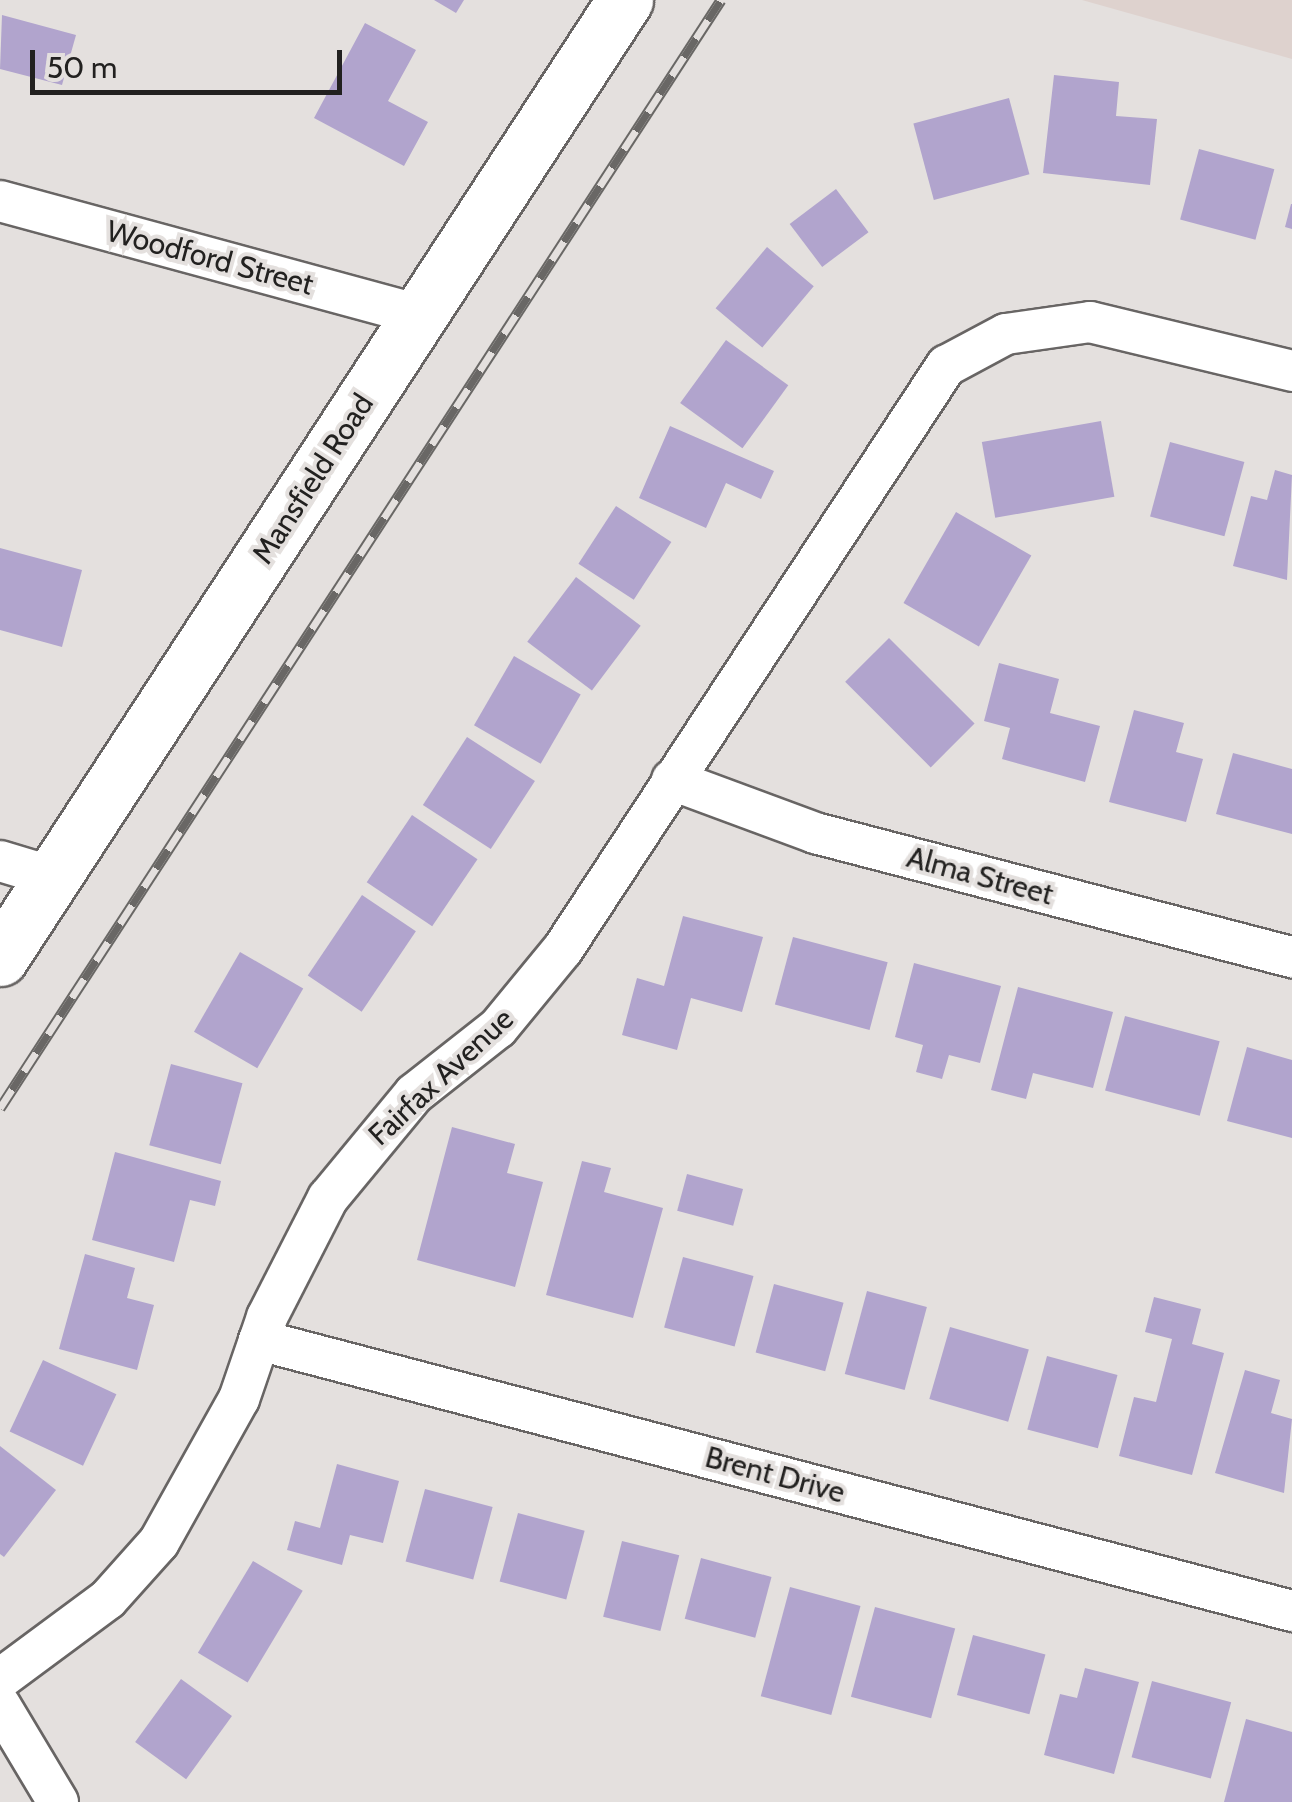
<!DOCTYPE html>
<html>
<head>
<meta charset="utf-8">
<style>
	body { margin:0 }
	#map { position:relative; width:1292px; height:1802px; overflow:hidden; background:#e4e0de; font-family:Cabin,sans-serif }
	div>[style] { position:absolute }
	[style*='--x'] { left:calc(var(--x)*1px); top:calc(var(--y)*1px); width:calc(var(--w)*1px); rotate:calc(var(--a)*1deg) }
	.built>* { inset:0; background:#ded2ce }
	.building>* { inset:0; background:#b1a4cd; transform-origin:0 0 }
	.roads { filter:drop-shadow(2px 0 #686564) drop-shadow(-2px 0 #686564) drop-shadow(0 2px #686564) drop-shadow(0 -2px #686564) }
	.minor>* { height:40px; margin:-20px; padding:0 20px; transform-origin:20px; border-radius:20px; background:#fff }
	.secondary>* { height:55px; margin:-27.5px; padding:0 27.5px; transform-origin:27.5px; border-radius:27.5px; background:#fff }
	.rail>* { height:11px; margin-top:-5.5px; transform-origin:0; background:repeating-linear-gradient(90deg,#e4e0de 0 22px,#696765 0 44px); box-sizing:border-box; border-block:2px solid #696765 }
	span { translate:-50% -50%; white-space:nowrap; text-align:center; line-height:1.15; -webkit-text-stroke:8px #e4e0de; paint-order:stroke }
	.street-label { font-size:30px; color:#222120 }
	.scale { position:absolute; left:30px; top:50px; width:312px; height:45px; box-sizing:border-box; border:5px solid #222120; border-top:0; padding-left:12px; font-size:30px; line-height:35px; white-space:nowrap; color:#222120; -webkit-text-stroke:8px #e4e0de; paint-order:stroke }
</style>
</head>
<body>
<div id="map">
	<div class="built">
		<div style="clip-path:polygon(1082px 0,1292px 0,1292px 59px)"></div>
	</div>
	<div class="building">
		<div style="clip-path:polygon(434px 0,464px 0,456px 13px)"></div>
		<div style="clip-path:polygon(2px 15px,76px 35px,62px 85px,0 69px)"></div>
		<div style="clip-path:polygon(365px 23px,416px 50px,388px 101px,428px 122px,404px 166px,314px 118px)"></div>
		<div style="clip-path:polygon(1054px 75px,1119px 82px,1116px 116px,1157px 119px,1150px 185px,1043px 173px)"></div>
		<div style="left:1009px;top:98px;width:79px;height:99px;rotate:75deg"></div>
		<div style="left:1199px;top:149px;width:78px;height:73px;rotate:15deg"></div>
		<div style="left:836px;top:189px;width:54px;height:58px;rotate:53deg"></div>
		<div style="clip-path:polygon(1291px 204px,1292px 204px,1292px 229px,1285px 227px)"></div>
		<div style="left:767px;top:247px;width:61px;height:80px;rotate:40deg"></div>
		<div style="left:726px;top:340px;width:77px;height:78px;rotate:36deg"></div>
		<div style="left:1101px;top:421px;width:77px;height:121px;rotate:80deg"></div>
		<div style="clip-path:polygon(670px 426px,774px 471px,761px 499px,726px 483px,706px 528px,639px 498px)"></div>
		<div style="left:1170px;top:442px;width:77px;height:77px;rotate:15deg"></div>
		<div style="clip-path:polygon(1275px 470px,1292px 475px,1287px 580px,1233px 566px,1251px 496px,1267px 500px)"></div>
		<div style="left:616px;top:506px;width:66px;height:69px;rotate:33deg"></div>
		<div style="left:956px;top:512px;width:87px;height:105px;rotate:30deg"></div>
		<div style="clip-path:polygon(0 548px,82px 570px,62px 647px,0 630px)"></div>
		<div style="left:576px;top:577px;width:81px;height:81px;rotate:37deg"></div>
		<div style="left:889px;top:638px;width:121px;height:62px;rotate:45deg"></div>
		<div style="left:514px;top:656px;width:77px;height:80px;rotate:30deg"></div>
		<div style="clip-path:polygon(999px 663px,1059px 679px,1050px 713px,1100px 726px,1085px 782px,1002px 759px,1010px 728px,984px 721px)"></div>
		<div style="clip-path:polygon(1134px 710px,1184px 723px,1176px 752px,1203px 759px,1186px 822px,1109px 802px)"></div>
		<div style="left:467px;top:737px;width:81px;height:81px;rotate:33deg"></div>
		<div style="clip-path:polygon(1233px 753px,1292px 769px,1292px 834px,1216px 814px)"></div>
		<div style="left:412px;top:815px;width:79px;height:81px;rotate:34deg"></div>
		<div style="left:362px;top:895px;width:65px;height:97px;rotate:34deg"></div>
		<div style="clip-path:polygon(683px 916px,763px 937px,742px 1012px,691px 998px,677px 1050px,622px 1035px,637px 978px,664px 986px)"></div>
		<div style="left:793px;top:937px;width:98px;height:70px;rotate:15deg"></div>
		<div style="left:240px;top:952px;width:73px;height:92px;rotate:30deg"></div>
		<div style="clip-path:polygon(914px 963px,1001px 986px,980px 1063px,949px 1055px,942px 1079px,916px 1072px,923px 1045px,895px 1037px)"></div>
		<div style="clip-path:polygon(1018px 987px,1113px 1012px,1093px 1088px,1033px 1073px,1026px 1099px,991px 1090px)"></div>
		<div style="left:1125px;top:1016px;width:98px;height:77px;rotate:15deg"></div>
		<div style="clip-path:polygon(1247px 1047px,1292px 1060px,1292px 1138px,1227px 1121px)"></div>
		<div style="left:171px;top:1064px;width:74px;height:84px;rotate:15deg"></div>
		<div style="clip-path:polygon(452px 1127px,515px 1144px,507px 1173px,543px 1182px,515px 1287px,417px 1260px)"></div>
		<div style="clip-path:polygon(115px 1152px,221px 1181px,215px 1206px,190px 1200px,174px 1262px,92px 1240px)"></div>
		<div style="clip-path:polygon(582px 1161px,611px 1168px,604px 1192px,663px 1208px,633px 1318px,546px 1295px)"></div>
		<div style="left:687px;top:1174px;width:58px;height:38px;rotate:15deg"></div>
		<div style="clip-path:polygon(85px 1254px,135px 1268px,127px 1298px,154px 1305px,137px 1370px,59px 1349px)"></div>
		<div style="left:683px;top:1257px;width:73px;height:73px;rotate:15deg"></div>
		<div style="left:774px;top:1284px;width:72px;height:71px;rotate:15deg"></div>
		<div style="left:867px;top:1291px;width:62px;height:86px;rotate:15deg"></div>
		<div style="clip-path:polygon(1154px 1297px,1201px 1309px,1192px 1344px,1224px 1353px,1192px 1475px,1119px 1456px,1134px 1397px,1156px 1402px,1172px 1339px,1145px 1332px)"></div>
		<div style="left:950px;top:1327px;width:82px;height:75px;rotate:16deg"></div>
		<div style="left:1047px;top:1356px;width:73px;height:76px;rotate:15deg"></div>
		<div style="left:43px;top:1360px;width:81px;height:79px;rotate:25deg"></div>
		<div style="clip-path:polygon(1245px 1370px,1280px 1380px,1271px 1413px,1292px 1419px,1284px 1493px,1215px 1473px)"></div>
		<div style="clip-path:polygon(0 1446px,56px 1490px,4px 1557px,0 1554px)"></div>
		<div style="clip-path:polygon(337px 1464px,399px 1481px,383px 1543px,350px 1535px,342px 1565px,287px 1550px,295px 1521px,320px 1528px)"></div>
		<div style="left:425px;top:1489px;width:70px;height:75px;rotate:15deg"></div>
		<div style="left:518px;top:1513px;width:69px;height:71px;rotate:15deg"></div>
		<div style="left:622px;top:1541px;width:59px;height:78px;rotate:14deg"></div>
		<div style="left:701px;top:1558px;width:73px;height:63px;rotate:15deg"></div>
		<div style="left:253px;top:1561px;width:58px;height:107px;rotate:31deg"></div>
		<div style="left:790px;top:1587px;width:73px;height:113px;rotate:15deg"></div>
		<div style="left:875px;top:1607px;width:83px;height:93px;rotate:15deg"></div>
		<div style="left:973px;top:1635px;width:75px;height:62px;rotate:15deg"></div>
		<div style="clip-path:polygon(1085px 1668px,1139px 1682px,1114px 1774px,1044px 1755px,1060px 1694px,1077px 1698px)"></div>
		<div style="left:181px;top:1679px;width:63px;height:78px;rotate:36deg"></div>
		<div style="left:1152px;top:1681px;width:82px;height:79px;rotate:15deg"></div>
		<div style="clip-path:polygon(1246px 1719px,1292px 1732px,1292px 1802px,1224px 1802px)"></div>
	</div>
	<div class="roads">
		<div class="minor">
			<div style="--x:0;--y:201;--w:434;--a:15.2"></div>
			<div style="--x:672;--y:780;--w:153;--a:20.3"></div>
			<div style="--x:815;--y:833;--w:493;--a:14.6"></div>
			<div style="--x:0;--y:861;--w:55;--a:16.8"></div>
			<div style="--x:259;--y:1340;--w:1068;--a:14.7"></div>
			<div style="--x:0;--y:1679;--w:134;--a:-36.5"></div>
			<div style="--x:108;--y:1599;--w:76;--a:-48.2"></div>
			<div style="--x:159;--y:1542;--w:164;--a:-60.8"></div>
			<div style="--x:239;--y:1399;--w:87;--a:-71.1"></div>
			<div style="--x:267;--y:1317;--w:134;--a:-62.9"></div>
			<div style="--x:328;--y:1198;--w:135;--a:-50.4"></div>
			<div style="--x:414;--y:1094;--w:107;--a:-38.2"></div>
			<div style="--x:498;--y:1028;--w:102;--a:-50.6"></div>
			<div style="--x:563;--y:949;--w:698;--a:-56.7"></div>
			<div style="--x:946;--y:366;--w:68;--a:-28.1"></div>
			<div style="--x:1006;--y:334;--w:85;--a:-8.1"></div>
			<div style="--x:1090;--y:322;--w:208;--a:13.6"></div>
			<div style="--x:0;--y:1705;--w:113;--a:59.1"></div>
		</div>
		<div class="secondary">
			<div style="--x:0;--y:958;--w:1144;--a:-56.88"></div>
		</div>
	</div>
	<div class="rail">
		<div style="--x:0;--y:1108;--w:1322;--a:-56.95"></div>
	</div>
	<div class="street-label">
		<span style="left:210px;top:258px;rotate:15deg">Woodford Street</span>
		<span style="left:313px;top:479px;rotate:-57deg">Mansfield Road</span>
		<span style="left:980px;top:876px;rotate:15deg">Alma Street</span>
		<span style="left:441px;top:1077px;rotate:-43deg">Fairfax Avenue</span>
		<span style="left:775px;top:1475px;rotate:15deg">Brent Drive</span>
	</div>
	<div class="scale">50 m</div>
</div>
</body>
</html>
